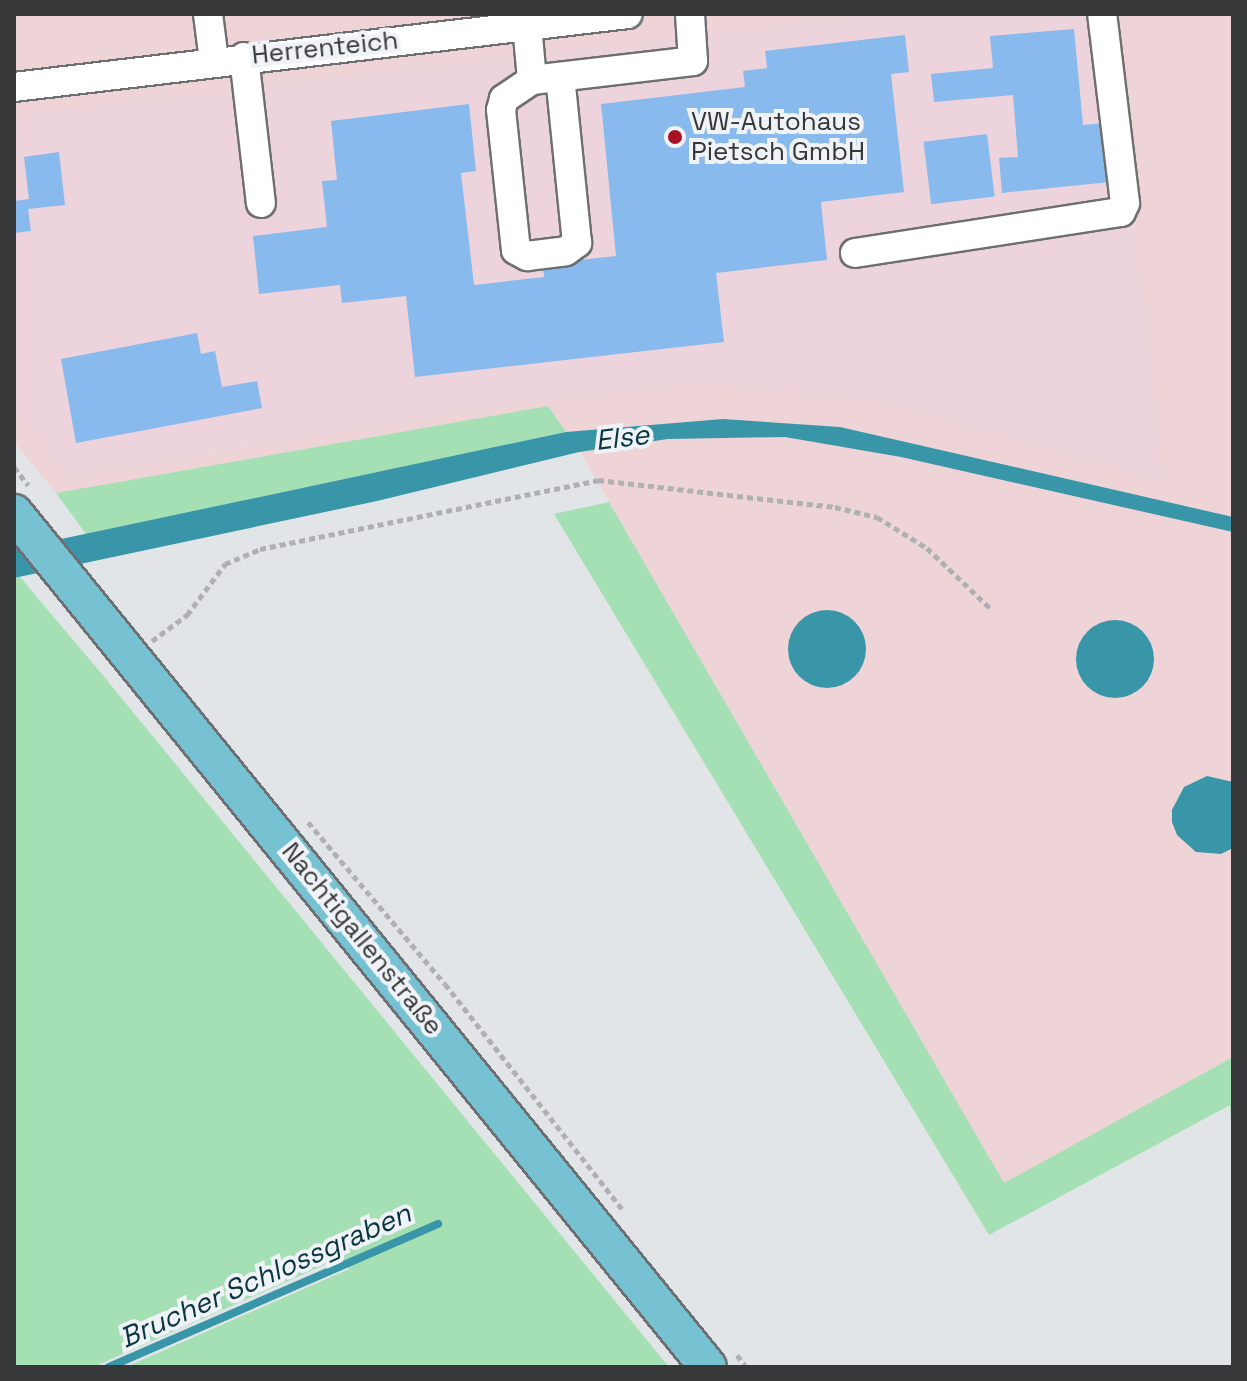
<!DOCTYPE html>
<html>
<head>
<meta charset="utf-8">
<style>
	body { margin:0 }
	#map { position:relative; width:1247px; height:1381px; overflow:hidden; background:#e2e5e8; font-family:"Space Grotesk",sans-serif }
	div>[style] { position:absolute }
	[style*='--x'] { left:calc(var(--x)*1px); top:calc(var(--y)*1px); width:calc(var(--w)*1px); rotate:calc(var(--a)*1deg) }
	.commercial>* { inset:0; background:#edd3db }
	.industrial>* { inset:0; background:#eed3d7 }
	.green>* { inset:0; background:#a5e0b4 }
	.water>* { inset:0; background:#3896a8 }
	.round { border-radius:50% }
	.stream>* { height:8px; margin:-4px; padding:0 4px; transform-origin:4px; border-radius:4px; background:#3896a8 }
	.building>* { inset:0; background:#89baed; transform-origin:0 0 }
	.path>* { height:5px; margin-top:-2.5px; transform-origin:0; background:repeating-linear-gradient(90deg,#aeb0b2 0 6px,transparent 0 10px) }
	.roads { filter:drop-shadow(2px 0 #6d6f72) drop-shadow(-2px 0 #6d6f72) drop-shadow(0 2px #6d6f72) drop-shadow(0 -2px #6d6f72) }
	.minor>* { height:28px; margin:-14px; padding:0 14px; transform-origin:14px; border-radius:14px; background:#fff }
	.major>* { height:36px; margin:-18px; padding:0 18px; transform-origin:18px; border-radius:18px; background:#76c2d3 }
	.dots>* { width:22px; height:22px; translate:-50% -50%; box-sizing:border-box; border:4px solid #eff2f6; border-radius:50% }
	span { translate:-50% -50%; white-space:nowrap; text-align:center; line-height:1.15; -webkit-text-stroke:8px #eff2f6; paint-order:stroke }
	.street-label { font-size:26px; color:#363738 }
	.poi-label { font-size:26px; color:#363738 }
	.left { translate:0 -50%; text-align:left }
	.water-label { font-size:28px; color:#09363e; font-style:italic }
	.frame { position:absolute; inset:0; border:16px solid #363738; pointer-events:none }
</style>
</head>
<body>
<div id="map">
	<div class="commercial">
		<div style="clip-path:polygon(884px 14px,1114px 14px,1162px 479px,874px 400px,706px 383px,549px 398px,67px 475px,14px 405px,14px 116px)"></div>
	</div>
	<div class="industrial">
		<div style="clip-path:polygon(14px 14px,884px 14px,14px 116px)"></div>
		<div style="clip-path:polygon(1114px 14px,1233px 14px,1233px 1057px,1004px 1184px,583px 457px,548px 406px,56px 493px,14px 442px,14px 405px,68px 475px,549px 398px,706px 383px,874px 400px,1162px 479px)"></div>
	</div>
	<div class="green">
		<div style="clip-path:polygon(548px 406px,566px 432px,86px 534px,56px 493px)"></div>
		<div style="clip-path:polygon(609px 502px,1004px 1183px,1233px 1057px,1233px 1159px,1230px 1105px,989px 1235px,554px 514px)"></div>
		<div style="clip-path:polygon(20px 577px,101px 673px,669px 1367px,126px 1367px,349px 1269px,340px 1258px,93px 1367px,14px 1367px,14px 578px)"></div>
	</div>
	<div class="water">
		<div style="clip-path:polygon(723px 419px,840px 427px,1233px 517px,1233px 532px,901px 457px,785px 437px,668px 439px,579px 452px,377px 501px,14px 578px,14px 549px,566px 432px)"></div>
		<div class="round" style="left:788px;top:610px;width:78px;height:78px"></div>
		<div class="round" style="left:1076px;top:620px;width:78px;height:78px"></div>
		<div style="clip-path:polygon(1207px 776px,1233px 782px,1233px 848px,1221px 854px,1196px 852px,1177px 835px,1172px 822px,1172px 810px,1184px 787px)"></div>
	</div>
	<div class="stream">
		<div style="--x:109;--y:1367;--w:359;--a:-23.5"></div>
	</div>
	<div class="building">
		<div style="clip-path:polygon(1074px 29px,1083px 125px,1105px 123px,1110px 182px,1002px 193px,999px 158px,1018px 157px,1013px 95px,934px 102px,931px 74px,993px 68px,990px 36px)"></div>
		<div style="clip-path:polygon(905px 35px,909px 72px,891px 74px,904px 192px,821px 202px,827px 260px,716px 273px,724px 342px,415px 377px,406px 296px,342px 303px,340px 285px,259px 294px,253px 236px,327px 227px,322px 181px,337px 180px,331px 121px,469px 104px,476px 171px,461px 173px,474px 285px,544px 277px,543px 264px,616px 256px,601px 104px,745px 87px,743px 71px,767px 68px,765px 51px)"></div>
		<div style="left:987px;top:134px;width:63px;height:64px;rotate:83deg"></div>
		<div style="clip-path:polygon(59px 152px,65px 205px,28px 209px,31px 231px,14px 233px,14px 201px,29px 199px,24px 157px)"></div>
		<div style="clip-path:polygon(197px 333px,201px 354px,215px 351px,222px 387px,257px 381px,262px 408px,76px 443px,61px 359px)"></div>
	</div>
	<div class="path">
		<div style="--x:14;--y:467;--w:23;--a:52"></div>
		<div style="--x:152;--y:641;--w:44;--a:-36.6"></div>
		<div style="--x:187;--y:615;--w:64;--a:-53.3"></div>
		<div style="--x:225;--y:564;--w:38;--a:-23"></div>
		<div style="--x:260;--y:549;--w:345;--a:-11.5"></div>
		<div style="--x:598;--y:480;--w:239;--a:6.5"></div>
		<div style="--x:835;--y:507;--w:43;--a:13.4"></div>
		<div style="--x:877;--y:517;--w:59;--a:31.8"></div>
		<div style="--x:927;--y:548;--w:88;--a:43.6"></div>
		<div style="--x:308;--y:822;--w:212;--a:49.8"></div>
		<div style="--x:445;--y:984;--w:286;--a:51.8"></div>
		<div style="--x:737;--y:1355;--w:15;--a:53"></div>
	</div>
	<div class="roads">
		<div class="minor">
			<div style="--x:208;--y:14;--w:47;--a:82.7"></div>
			<div style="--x:527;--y:25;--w:55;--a:84.8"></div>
			<div style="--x:532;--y:80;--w:162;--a:-6.7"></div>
			<div style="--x:693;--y:61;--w:47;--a:-93.7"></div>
			<div style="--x:244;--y:57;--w:147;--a:83.4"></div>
			<div style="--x:532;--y:80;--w:34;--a:146"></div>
			<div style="--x:504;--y:99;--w:11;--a:105"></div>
			<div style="--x:501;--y:110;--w:141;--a:83.9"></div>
			<div style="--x:516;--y:250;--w:13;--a:29"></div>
			<div style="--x:527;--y:256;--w:39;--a:-7"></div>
			<div style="--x:566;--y:251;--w:14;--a:-36"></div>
			<div style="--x:577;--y:243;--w:167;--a:-95.8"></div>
			<div style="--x:14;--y:87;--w:618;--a:-6.78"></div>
			<div style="--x:855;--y:253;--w:269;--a:-8.8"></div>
			<div style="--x:1121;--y:212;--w:10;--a:-66"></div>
			<div style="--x:1125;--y:203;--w:190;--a:-96.9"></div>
		</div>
		<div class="major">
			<div style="--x:14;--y:513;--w:1100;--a:50.9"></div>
		</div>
	</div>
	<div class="dots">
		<div style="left:675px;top:137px;background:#a81123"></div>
	</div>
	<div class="street-label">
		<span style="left:325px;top:48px;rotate:-6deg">Herrenteich</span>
		<span style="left:362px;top:939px;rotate:51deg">Nachtigallenstraße</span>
	</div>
	<div class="poi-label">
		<span class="left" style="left:691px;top:137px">VW-Autohaus<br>Pietsch GmbH</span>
	</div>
	<div class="water-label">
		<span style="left:622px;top:437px;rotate:-7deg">Else</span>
		<span style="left:265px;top:1275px;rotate:-24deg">Brucher Schlossgraben</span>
	</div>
	<div class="frame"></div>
</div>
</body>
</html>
